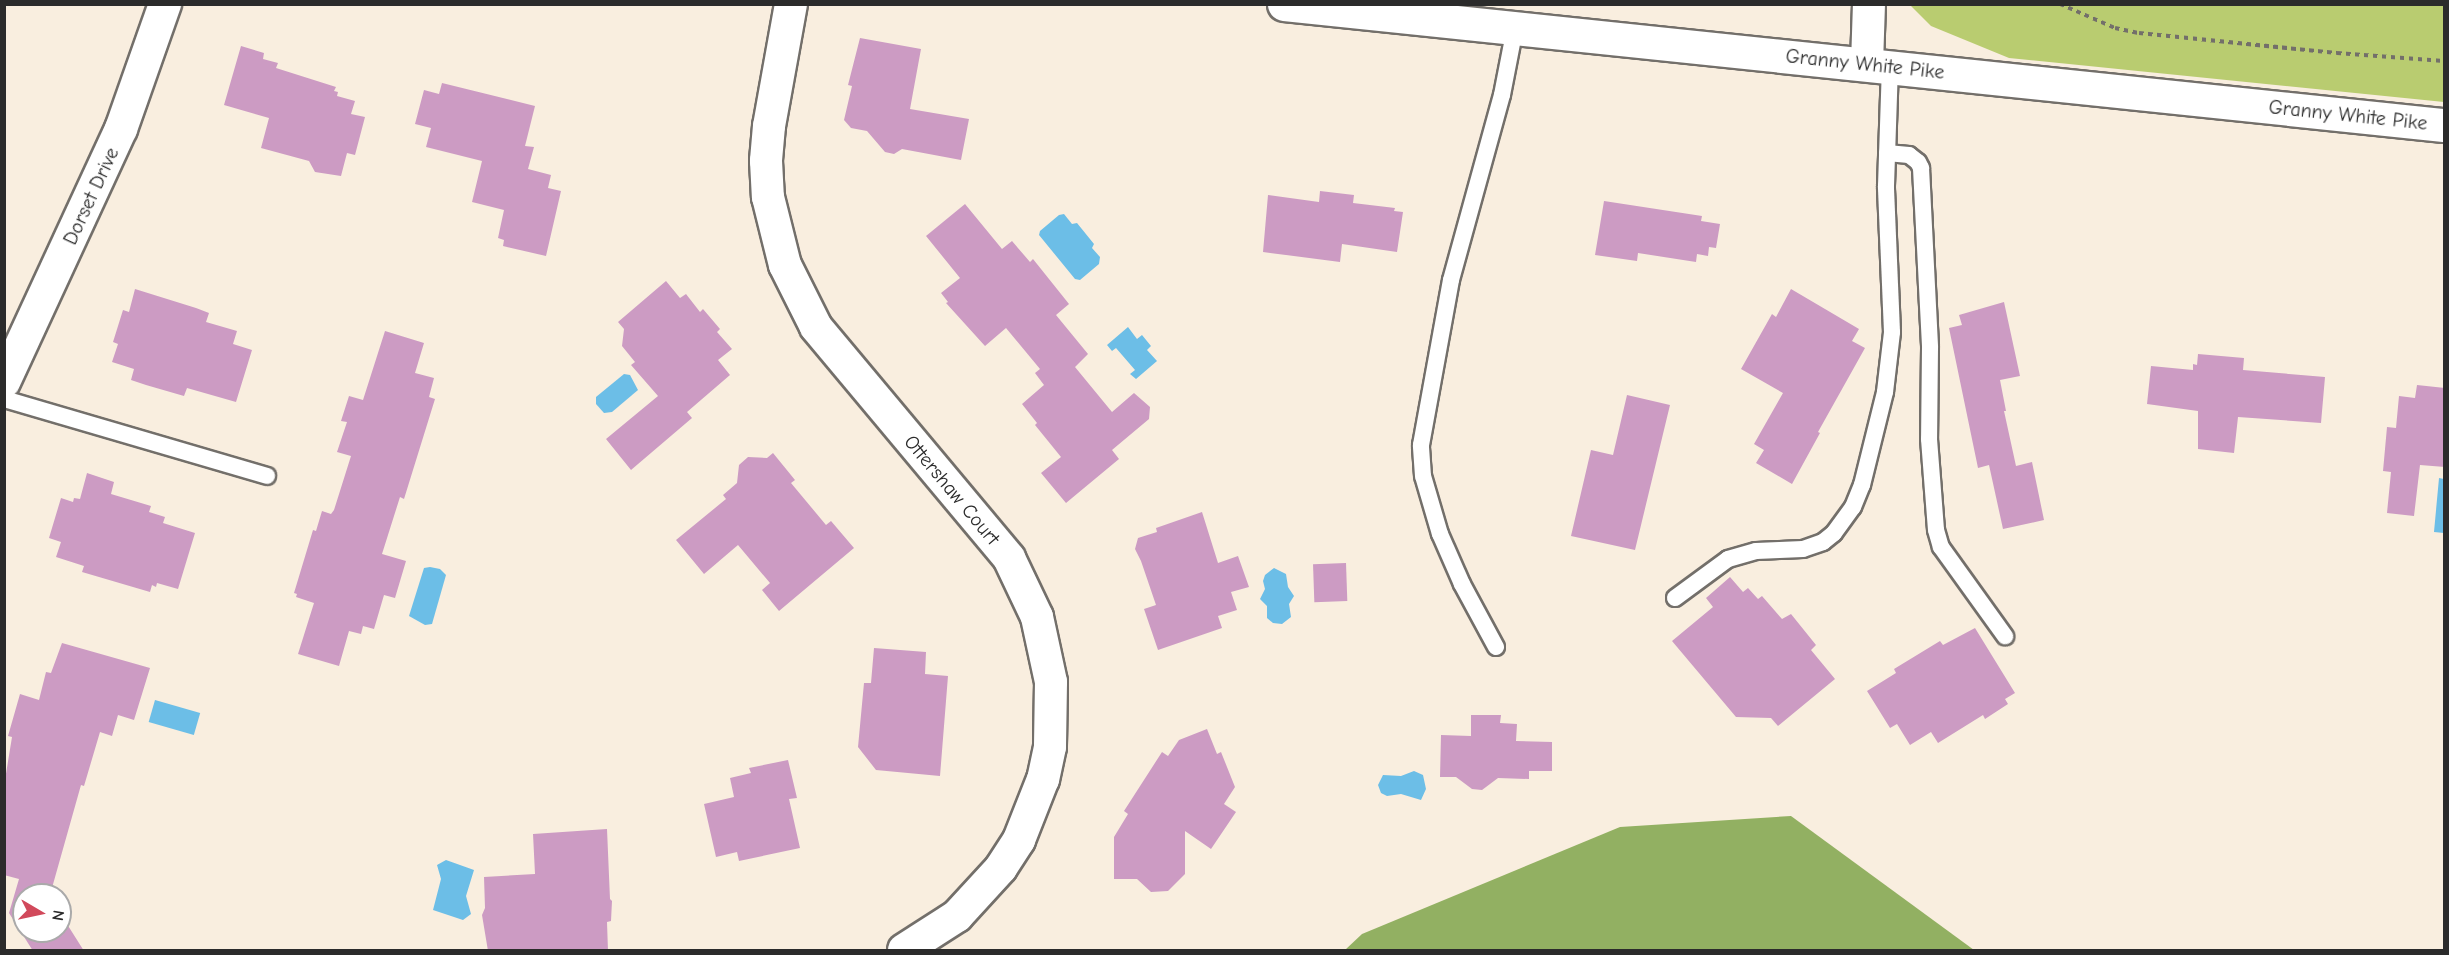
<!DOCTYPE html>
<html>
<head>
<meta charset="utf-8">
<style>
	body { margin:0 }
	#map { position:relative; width:2449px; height:955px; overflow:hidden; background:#f9eedf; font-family:"Comic Neue",sans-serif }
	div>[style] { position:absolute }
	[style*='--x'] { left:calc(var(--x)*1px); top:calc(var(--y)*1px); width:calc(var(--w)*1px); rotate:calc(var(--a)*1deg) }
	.green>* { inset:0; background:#b9cc70 }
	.forest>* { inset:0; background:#92b062 }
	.water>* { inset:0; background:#6cbee7; transform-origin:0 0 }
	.building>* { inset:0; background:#cc9bc3; transform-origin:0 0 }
	.path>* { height:4px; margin-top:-2px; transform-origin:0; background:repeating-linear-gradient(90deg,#736f6a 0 4.5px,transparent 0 9px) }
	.roads { filter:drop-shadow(2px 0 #736f6a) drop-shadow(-2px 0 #736f6a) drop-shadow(0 2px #736f6a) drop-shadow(0 -2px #736f6a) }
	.lane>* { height:16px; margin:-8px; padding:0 8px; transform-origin:8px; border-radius:8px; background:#fff }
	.street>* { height:32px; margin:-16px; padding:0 16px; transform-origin:16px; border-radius:16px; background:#fff }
	.secondary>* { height:33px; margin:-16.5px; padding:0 16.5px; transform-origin:16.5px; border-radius:16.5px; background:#fff }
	span { translate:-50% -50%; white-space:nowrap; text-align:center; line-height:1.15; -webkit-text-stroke:6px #fff; paint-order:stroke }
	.street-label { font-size:20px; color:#2b2b2b }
	.frame { position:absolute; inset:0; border:6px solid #2b2b2b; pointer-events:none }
	.north { position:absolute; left:12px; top:883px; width:60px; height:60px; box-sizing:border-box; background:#fff; border:2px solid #aaa; border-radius:50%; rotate:99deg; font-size:16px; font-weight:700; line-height:24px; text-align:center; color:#2b2b2b }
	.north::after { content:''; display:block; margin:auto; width:21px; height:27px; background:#d1495b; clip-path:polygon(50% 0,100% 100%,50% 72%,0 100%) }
</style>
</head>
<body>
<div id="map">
	<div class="green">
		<div style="clip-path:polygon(1910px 5px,2444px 5px,2444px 102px,2009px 58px,1931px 26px)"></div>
	</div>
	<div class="forest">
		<div style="clip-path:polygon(1791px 816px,1974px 950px,1345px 950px,1362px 934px,1620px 827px)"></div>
	</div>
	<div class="water">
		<div style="clip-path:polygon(1064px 214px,1072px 224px,1077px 223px,1094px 244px,1092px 248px,1100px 257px,1099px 264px,1080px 280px,1075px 279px,1039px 235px,1040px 231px,1059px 215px)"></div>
		<div style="clip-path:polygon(1128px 327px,1137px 339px,1142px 335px,1151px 346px,1147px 350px,1157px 361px,1136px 379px,1130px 374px,1135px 370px,1116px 348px,1112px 351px,1107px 345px)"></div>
		<div style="clip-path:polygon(624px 374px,630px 375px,638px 390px,612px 412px,604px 413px,596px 404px,596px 397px)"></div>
		<div style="clip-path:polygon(2439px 478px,2444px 479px,2444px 533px,2434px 532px)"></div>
		<div style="clip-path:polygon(430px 567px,440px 569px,446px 575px,432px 624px,425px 625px,409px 616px,424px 568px)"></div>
		<div style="clip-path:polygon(1274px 568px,1286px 574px,1288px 587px,1294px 596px,1289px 604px,1291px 617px,1282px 624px,1273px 623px,1267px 618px,1267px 606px,1260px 599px,1265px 589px,1263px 581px,1265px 575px)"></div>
		<div style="left:155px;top:700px;width:47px;height:23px;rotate:16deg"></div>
		<div style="clip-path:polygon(1414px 771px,1423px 775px,1426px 789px,1421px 800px,1401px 794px,1387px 796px,1381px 793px,1378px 785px,1383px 775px,1401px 776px)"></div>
		<div style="clip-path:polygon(446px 860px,474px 870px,466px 896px,471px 914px,463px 920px,433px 910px,441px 879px,437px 865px)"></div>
	</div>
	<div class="building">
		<div style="clip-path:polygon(860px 38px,921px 49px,910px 109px,969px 119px,961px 160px,902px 149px,894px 154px,885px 152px,867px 131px,851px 128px,844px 120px,852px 86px,848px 85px)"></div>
		<div style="clip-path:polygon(241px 46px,264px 53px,263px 59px,278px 63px,276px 68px,336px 87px,334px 91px,338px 92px,337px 96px,355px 101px,351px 114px,365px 117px,355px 155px,347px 153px,341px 176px,315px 172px,309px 161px,261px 148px,269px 118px,224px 105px)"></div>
		<div style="clip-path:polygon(442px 83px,535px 106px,525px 146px,534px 147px,528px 169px,551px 175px,548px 188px,561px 191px,546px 256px,503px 246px,504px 240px,498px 238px,504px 210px,472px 202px,482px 161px,426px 147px,431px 128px,415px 124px,424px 90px,439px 94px)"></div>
		<div style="clip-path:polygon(1320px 191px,1354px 195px,1353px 203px,1395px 208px,1394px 211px,1403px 212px,1397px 252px,1342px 244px,1340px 262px,1263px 252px,1268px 195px,1319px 202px)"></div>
		<div style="clip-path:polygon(1604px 201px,1702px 216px,1701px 221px,1720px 224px,1716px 248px,1709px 247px,1708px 256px,1697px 254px,1696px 262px,1638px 253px,1637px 261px,1595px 255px)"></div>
		<div style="clip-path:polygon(965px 204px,1002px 249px,1012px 241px,1030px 262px,1033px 259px,1069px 304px,1056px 315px,1088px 354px,1075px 367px,1112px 412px,1134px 393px,1150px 407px,1149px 419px,1112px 450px,1119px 459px,1066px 503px,1041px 473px,1061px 457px,1035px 425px,1037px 423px,1022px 404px,1044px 385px,1035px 373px,1040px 369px,1006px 328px,985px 346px,946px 303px,948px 302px,941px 293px,960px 278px,926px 236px)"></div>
		<div style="clip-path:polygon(666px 281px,680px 298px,686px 294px,700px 312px,703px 309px,720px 329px,717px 332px,732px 349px,718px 360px,730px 375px,687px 412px,692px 418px,631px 470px,606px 439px,658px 396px,631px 365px,635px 362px,622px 346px,624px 329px,618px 322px)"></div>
		<div style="clip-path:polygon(135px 289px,196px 308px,209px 313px,206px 322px,237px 331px,233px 344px,252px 350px,236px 402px,187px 388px,184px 396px,146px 385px,131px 380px,134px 369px,112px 362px,118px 344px,113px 342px,123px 310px,129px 312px)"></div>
		<div style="clip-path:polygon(1791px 289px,1859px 329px,1852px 341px,1865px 348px,1818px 432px,1820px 433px,1792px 484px,1756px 463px,1764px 450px,1754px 444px,1783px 393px,1741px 369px,1772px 314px,1776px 317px)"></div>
		<div style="clip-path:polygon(2004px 302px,2020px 376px,2000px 380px,2006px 411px,2004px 411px,2016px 466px,2032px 462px,2044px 520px,2003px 529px,1989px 465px,1978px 468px,1949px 328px,1962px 325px,1959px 315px)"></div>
		<div style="clip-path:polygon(385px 331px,424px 343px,415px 373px,434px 378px,429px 397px,435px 399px,404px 499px,400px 497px,382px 554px,406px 561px,395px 598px,384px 595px,374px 629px,363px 626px,361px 634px,349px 631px,339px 666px,298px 654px,314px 603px,296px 597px,297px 594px,294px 593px,313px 530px,316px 531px,322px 511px,331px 514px,334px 510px,351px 456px,337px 452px,347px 422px,341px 421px,349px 396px,363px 400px)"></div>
		<div style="clip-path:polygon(2198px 354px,2244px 358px,2243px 370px,2325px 377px,2321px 423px,2238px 417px,2234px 453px,2198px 449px,2198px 411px,2147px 404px,2151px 366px,2193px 370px,2193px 364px,2197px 365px)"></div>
		<div style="clip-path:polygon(2417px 385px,2445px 388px,2445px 467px,2420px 465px,2414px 516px,2387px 513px,2391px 472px,2383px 471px,2387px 427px,2396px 428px,2399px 396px,2415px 398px)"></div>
		<div style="clip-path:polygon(1627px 395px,1670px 405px,1635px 550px,1571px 536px,1591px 450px,1613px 455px)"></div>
		<div style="clip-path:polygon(773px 453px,795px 480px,791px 483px,826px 525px,831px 521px,854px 548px,779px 611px,762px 590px,770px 583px,738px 545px,704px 574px,676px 540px,726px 499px,723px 495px,737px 483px,739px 465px,748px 457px,767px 458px)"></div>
		<div style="clip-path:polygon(87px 473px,114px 482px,111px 494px,151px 506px,149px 512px,165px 517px,163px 523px,195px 533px,178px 589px,157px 583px,156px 587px,152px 585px,150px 592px,82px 572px,84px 566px,56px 557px,61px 542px,49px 538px,61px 498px,73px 502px,74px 498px,80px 499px)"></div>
		<div style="clip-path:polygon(1202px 512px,1218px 563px,1238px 556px,1249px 587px,1231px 592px,1237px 610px,1218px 616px,1222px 628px,1158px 650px,1144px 609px,1156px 605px,1141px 561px,1135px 549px,1138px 538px,1157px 532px,1156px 528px)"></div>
		<div style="left:1346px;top:563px;width:38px;height:33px;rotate:88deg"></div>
		<div style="clip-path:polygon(1730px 577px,1743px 592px,1748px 588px,1758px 599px,1762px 596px,1782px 619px,1791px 614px,1816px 645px,1811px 650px,1835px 679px,1778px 726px,1771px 718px,1736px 717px,1672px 641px,1713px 607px,1706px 598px)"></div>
		<div style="clip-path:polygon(1975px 628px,2015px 693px,2005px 699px,2008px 704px,1985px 719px,1983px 715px,1938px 743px,1931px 732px,1910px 745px,1897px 724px,1890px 728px,1867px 691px,1896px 673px,1894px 669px,1940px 641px,1943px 645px)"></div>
		<div style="clip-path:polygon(62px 643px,150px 668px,134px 720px,118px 715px,112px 736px,100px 732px,84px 786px,81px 785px,50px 895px,24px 895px,24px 931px,60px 931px,60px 913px,84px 951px,33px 951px,9px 913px,19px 879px,4px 875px,4px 786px,12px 737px,8px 736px,20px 694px,39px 700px,46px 672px,51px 673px)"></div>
		<div style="clip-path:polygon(874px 648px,926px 652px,925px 674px,948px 676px,940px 776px,876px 770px,858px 747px,864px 683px,871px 683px)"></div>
		<div style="clip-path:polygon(1471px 715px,1501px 715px,1500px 723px,1517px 724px,1516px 741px,1552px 742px,1552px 771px,1529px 771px,1529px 779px,1498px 778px,1482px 790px,1472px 789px,1456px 777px,1440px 777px,1441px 735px,1471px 736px)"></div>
		<div style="clip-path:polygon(1207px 729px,1217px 754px,1221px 752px,1235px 787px,1224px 804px,1236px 812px,1211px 849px,1185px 831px,1185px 874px,1168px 891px,1151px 892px,1137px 879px,1114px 879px,1114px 837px,1128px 814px,1124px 811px,1162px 752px,1168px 756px,1179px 740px)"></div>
		<div style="clip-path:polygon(788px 760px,797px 798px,789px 799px,800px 848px,739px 861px,737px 852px,716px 857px,704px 804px,734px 797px,730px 778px,751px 773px,749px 768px)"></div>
		<div style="clip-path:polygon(607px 829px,610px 899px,612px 901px,611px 921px,607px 922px,608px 951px,488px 951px,482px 915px,485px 908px,484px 877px,535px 874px,533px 834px)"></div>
	</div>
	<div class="path">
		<div style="--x:2060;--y:4;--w:60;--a:23.6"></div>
		<div style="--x:2115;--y:28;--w:25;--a:12"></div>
		<div style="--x:2139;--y:33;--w:199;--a:5.8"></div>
		<div style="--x:2337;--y:53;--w:107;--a:4.3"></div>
	</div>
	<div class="roads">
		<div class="lane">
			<div style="--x:1887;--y:153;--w:22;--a:5"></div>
			<div style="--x:1909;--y:155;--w:11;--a:38"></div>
			<div style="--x:1918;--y:162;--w:7;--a:63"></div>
			<div style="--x:1921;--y:168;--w:180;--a:87.1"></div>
			<div style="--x:1930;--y:348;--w:91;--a:90.6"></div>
			<div style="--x:1929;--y:439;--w:91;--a:85.6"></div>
			<div style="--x:1936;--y:530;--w:18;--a:74"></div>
			<div style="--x:1941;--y:547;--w:110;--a:54.3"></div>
			<div style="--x:4;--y:399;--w:274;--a:16.3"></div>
			<div style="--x:1675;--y:598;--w:66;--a:-36.3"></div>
			<div style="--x:1728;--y:559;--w:29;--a:-16"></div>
			<div style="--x:1756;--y:551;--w:47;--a:-2.4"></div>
			<div style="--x:1803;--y:549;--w:21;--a:-19"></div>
			<div style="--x:1823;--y:542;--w:14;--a:-39"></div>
			<div style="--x:1834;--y:533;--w:32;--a:-54"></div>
			<div style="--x:1853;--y:507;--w:24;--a:-68"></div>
			<div style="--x:1862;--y:485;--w:96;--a:-76.1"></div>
			<div style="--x:1885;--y:392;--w:60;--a:-83.3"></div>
			<div style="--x:1892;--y:332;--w:146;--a:-92.4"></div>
			<div style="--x:1886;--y:186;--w:119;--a:-88.1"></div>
			<div style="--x:1496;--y:647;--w:72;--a:-118.4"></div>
			<div style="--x:1462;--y:584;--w:55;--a:-113.7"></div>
			<div style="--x:1440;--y:534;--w:60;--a:-106.3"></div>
			<div style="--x:1423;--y:476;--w:31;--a:-94"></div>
			<div style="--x:1421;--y:445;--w:168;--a:-79.7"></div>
			<div style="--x:1451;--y:280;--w:192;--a:-74.6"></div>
			<div style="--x:1502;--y:95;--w:68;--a:-79"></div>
		</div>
		<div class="street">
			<div style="--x:791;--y:4;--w:124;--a:100.2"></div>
			<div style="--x:769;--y:126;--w:35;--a:95"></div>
			<div style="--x:766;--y:161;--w:36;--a:87"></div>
			<div style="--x:768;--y:197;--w:70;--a:76"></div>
			<div style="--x:785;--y:265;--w:69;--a:63.4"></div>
			<div style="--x:816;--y:327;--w:301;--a:50.1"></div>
			<div style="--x:1009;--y:558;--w:65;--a:64.6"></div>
			<div style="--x:1037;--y:617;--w:66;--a:77.8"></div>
			<div style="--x:1051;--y:682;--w:65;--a:90.9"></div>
			<div style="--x:1050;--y:747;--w:33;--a:102"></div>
			<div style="--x:1043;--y:779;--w:66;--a:111.5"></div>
			<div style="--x:1019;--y:840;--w:33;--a:123"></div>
			<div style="--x:1001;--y:868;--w:65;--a:132.5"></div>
			<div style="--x:957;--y:916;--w:63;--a:147.3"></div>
			<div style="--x:1867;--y:64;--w:60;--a:-88.1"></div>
			<div style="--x:4;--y:382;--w:279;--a:-65.2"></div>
			<div style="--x:121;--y:129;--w:133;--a:-70.6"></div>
		</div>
		<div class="secondary">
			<div style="--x:1284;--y:4;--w:1166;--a:5.96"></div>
		</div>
	</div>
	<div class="street-label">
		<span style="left:1865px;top:64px;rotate:6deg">Granny White Pike</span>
		<span style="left:2348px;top:115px;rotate:6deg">Granny White Pike</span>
		<span style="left:91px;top:196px;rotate:-65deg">Dorset Drive</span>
		<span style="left:952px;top:490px;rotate:50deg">Ottershaw Court</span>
	</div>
	<div class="frame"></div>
	<div class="north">N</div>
</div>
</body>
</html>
